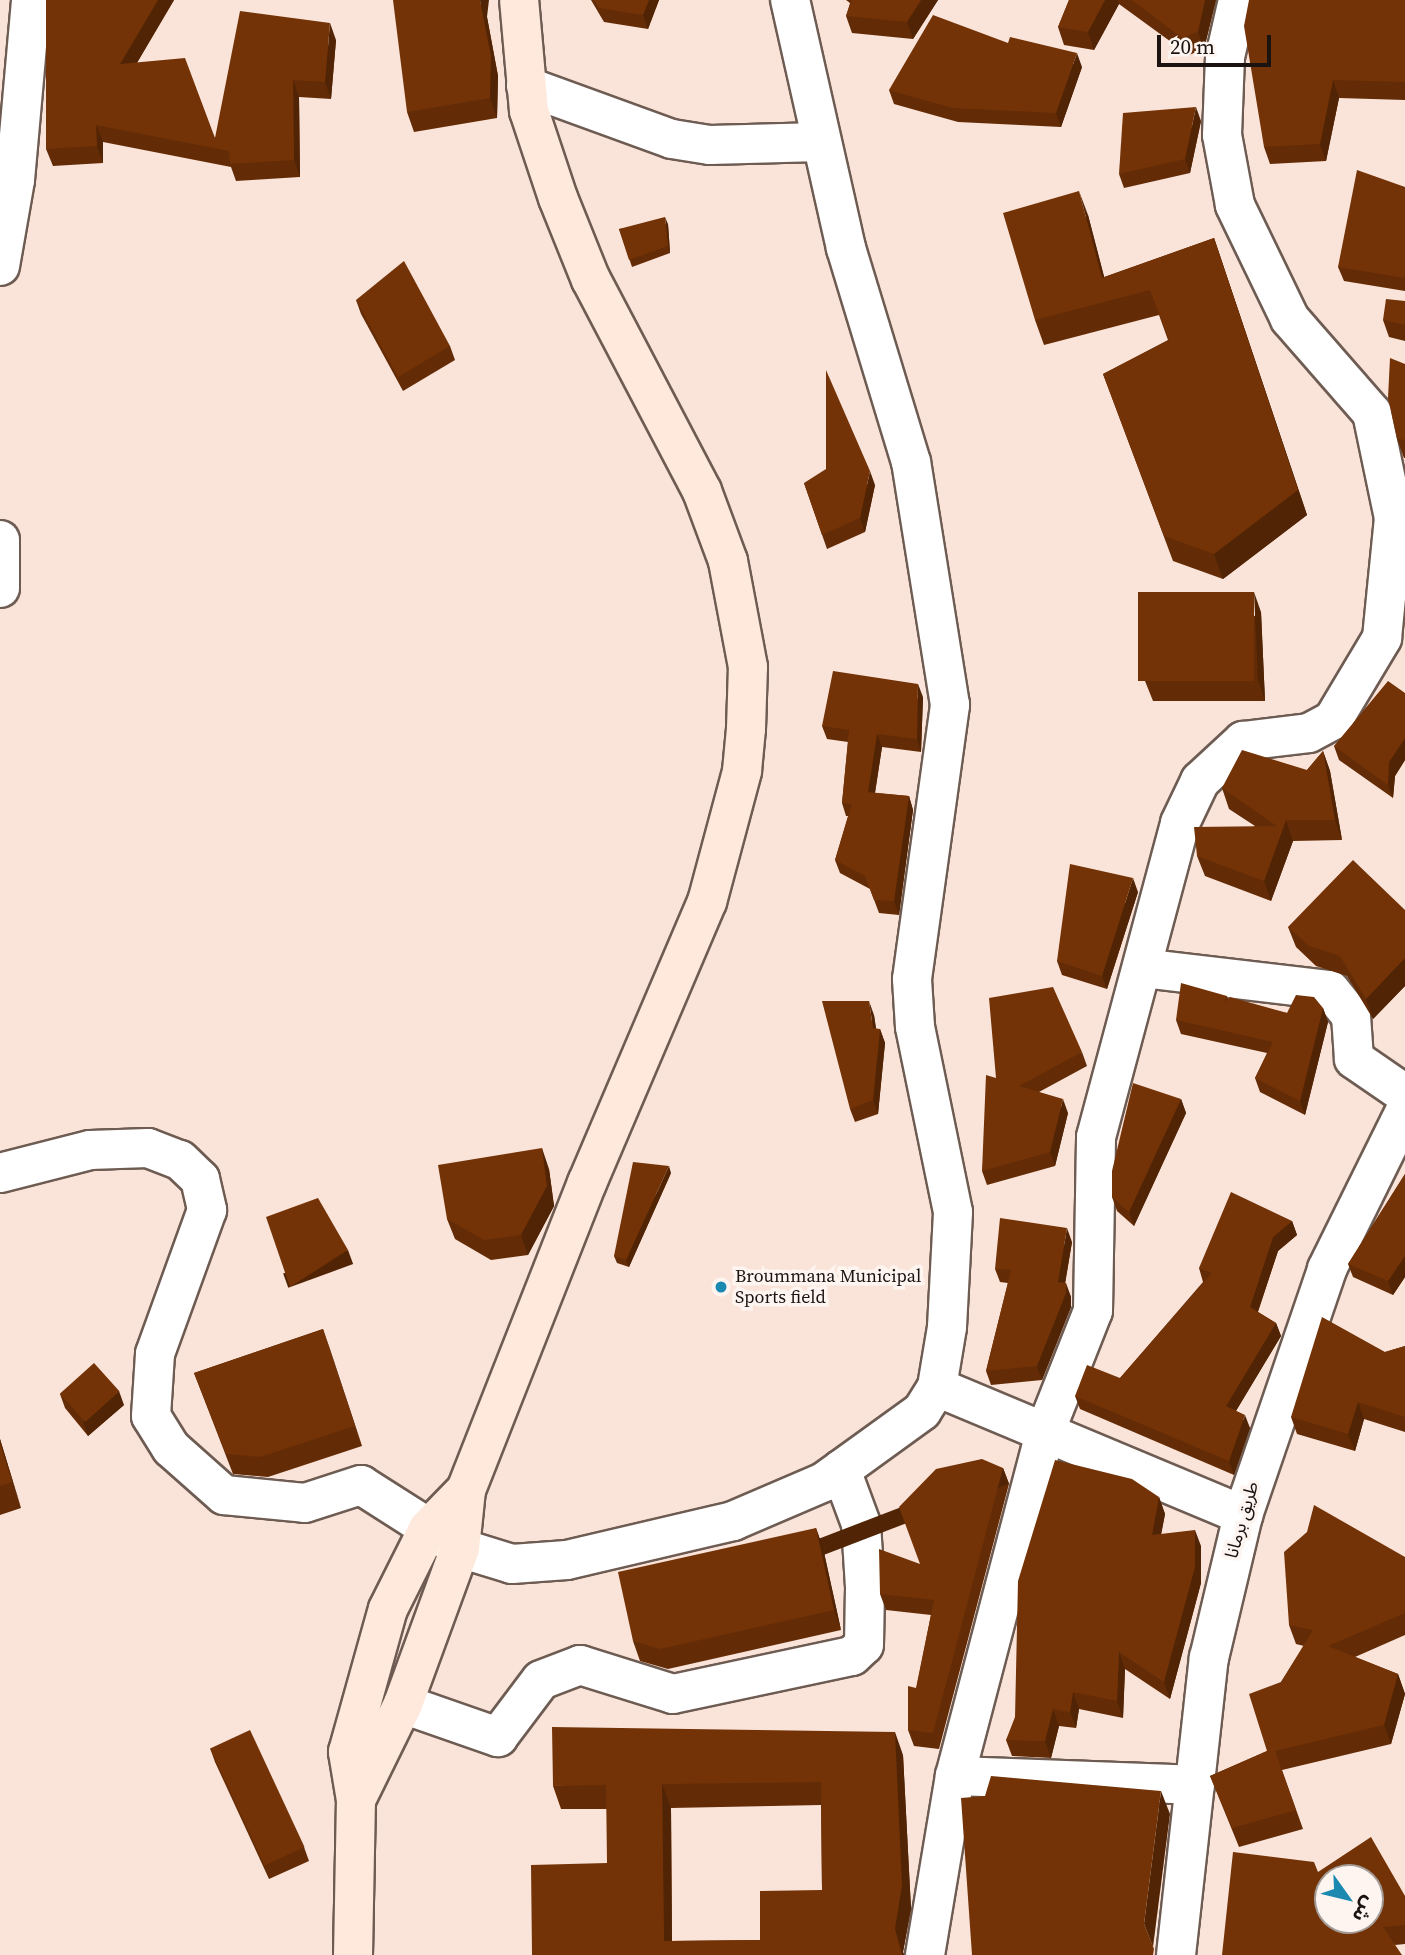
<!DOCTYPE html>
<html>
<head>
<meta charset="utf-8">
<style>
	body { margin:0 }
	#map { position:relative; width:1405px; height:1955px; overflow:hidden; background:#fae4da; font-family:"Source Serif 4","Noto Sans Arabic",serif }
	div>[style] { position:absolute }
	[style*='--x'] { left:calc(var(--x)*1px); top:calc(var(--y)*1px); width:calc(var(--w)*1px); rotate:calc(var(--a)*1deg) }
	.roads { filter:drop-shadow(2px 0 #6e5c53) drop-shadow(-2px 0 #6e5c53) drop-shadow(0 2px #6e5c53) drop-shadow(0 -2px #6e5c53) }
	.street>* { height:38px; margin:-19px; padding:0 19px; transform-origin:19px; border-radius:19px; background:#fff }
	.secondary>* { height:38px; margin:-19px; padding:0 19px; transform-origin:19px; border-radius:19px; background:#ffe9dd }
	.wall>* { inset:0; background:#632c06 }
	.shaded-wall>* { inset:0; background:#502405; transform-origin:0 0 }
	.building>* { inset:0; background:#733307; transform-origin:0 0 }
	.dots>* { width:19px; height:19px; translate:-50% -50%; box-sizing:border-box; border:4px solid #fef5f0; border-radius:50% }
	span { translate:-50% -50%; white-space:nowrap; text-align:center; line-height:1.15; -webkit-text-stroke:7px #fef5f0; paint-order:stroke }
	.poi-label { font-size:18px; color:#1b1310 }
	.left { translate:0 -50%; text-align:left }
	.street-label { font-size:18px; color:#1b1310 }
	.north { position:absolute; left:1314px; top:1864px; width:70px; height:70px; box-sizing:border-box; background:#fef5f0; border:2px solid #a39b96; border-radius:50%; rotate:124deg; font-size:19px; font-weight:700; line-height:28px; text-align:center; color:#1b1310 }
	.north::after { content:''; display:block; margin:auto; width:24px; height:32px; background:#1c89b0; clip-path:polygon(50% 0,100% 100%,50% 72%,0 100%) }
	.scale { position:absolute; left:1157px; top:35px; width:114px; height:32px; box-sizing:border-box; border:4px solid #1b1310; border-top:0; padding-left:9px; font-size:21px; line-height:24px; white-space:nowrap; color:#1b1310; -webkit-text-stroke:5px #fef5f0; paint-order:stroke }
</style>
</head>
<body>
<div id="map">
	<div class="roads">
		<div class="street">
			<div style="--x:526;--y:86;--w:155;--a:20"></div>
			<div style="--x:672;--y:139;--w:38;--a:9"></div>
			<div style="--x:710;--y:145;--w:110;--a:-1.6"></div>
			<div style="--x:0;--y:266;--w:87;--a:-80.1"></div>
			<div style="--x:15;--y:180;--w:181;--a:-84.9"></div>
			<div style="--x:0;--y:540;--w:48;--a:90"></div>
			<div style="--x:1142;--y:968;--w:189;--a:6.7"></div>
			<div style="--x:1330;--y:990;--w:33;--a:51"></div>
			<div style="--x:1351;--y:1016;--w:43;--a:86"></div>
			<div style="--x:1354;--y:1059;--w:62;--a:34.5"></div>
			<div style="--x:0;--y:1173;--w:93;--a:-14.3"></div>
			<div style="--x:90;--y:1150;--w:58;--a:-2"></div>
			<div style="--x:148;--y:1148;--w:34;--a:21"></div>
			<div style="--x:180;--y:1160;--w:28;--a:44"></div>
			<div style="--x:200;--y:1179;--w:32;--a:77"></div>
			<div style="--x:207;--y:1210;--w:153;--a:109.9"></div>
			<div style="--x:155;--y:1354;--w:62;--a:93.7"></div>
			<div style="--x:151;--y:1416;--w:38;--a:58"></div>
			<div style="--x:171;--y:1448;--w:71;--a:41.6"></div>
			<div style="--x:224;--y:1495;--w:81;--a:5.6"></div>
			<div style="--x:305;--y:1503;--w:59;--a:-17.8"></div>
			<div style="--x:361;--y:1485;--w:117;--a:32.5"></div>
			<div style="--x:460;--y:1548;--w:54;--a:17.1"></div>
			<div style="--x:512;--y:1564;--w:55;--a:-4.2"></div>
			<div style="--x:567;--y:1560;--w:171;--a:-13.2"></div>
			<div style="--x:733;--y:1521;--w:99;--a:-23.2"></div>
			<div style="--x:824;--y:1482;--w:121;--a:-35.9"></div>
			<div style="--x:922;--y:1411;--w:28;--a:-58"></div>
			<div style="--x:937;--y:1387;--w:61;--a:-80.5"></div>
			<div style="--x:947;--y:1327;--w:115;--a:-87"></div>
			<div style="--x:953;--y:1212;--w:189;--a:-101.6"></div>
			<div style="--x:915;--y:1027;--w:48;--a:-93.6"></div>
			<div style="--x:912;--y:979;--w:277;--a:-82.1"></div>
			<div style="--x:950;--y:705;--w:246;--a:-99.1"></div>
			<div style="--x:911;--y:462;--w:224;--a:-106.9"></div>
			<div style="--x:846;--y:248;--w:254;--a:-102.7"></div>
			<div style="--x:937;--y:1387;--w:332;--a:22.7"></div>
			<div style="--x:403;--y:1704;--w:101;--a:19.2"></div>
			<div style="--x:498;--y:1737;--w:71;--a:-53"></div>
			<div style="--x:541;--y:1680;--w:42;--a:-21"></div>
			<div style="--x:580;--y:1665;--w:97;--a:17.3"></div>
			<div style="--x:673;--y:1694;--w:183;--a:-12"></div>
			<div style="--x:852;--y:1656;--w:16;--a:-43"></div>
			<div style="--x:864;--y:1645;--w:58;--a:-89"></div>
			<div style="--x:865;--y:1587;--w:63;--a:-93.6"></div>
			<div style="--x:861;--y:1524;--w:58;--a:-110.3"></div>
			<div style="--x:955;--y:1776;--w:240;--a:2.1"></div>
			<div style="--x:925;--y:1955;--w:181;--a:-80.5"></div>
			<div style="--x:955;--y:1776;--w:356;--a:-75.3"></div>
			<div style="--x:1045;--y:1432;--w:130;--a:-68.4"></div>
			<div style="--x:1093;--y:1311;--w:174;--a:-89"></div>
			<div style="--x:1096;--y:1137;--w:325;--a:-75"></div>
			<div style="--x:1180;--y:823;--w:47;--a:-64.5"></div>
			<div style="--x:1200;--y:781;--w:59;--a:-42.9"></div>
			<div style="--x:1243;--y:741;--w:66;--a:-6.9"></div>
			<div style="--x:1309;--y:733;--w:27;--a:-28"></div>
			<div style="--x:1333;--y:720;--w:96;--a:-59.1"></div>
			<div style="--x:1382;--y:638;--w:121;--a:-84.3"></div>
			<div style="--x:1394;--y:518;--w:107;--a:-101.8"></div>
			<div style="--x:1372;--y:413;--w:125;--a:-131.1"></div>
			<div style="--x:1290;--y:319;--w:127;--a:-115.8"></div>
			<div style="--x:1235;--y:205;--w:71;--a:-100.5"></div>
			<div style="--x:1222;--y:135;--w:78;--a:-87.8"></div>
			<div style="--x:1225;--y:57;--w:58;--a:-77.2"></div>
			<div style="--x:1176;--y:1955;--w:299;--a:-83.7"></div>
			<div style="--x:1209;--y:1658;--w:147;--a:-76.6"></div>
			<div style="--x:1243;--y:1515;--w:260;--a:-71.1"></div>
			<div style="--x:1327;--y:1269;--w:176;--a:-63.7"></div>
		</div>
		<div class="secondary">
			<div style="--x:356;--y:1800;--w:107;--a:-63.9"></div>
			<div style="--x:403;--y:1704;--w:166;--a:-69.9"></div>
			<div style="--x:460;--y:1548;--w:58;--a:-84.1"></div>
			<div style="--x:466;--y:1490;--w:330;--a:-68.5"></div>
			<div style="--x:587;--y:1183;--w:306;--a:-66.9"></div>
			<div style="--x:707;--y:902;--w:136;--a:-75"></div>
			<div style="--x:742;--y:771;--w:42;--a:-84.6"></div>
			<div style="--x:746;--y:729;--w:62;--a:-88.2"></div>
			<div style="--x:748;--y:667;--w:108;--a:-100.7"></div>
			<div style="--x:728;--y:561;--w:75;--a:-110.4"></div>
			<div style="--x:702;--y:491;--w:238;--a:-117.7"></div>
			<div style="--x:591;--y:280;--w:88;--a:-111.9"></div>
			<div style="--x:558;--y:198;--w:92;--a:-108.4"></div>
			<div style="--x:529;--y:111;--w:111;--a:-95.1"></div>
			<div style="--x:353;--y:1955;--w:155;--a:-88.9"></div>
			<div style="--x:356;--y:1800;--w:49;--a:-99.5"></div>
			<div style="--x:348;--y:1752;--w:148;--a:-74.4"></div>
			<div style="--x:388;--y:1609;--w:89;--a:-63.4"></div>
			<div style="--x:428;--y:1529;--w:54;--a:-45.7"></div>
		</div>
	</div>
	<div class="wall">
		<div style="clip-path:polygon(46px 0,174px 0,137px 63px,215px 138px,336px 40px,331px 99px,299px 97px,300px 177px,236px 181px,231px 167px,103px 142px,103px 163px,53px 166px,46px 149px)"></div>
		<div style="clip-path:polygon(591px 0,659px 0,648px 29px,604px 22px)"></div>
		<div style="clip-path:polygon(846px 0,938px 0,913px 39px,852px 33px,846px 16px,850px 3px)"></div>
		<div style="clip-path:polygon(1069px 0,1216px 0,1204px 49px,1189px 55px,1119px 4px,1094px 50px,1064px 45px,1058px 27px)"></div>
		<div style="clip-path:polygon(1405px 0,1405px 100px,1339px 98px,1326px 161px,1270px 164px,1264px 147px)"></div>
		<div style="clip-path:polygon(487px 17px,498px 76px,497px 118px,414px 132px,407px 112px)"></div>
		<div style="clip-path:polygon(1008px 43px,1082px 67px,1061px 127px,958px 122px,894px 104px,889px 90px)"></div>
		<div style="clip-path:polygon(1201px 121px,1190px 173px,1124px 188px,1119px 174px)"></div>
		<div style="clip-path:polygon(1405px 187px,1405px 291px,1344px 281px,1338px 267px)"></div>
		<div style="clip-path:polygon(1088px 215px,1104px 277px,1214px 238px,1307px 515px,1223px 579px,1173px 561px,1103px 374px,1168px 340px,1159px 315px,1044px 345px,1035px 320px)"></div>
		<div style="clip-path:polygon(668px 224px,670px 253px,632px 267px,619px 229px)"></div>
		<div style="clip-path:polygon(356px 300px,450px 346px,455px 360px,403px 391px,361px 314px)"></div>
		<div style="clip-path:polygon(1405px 301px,1405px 341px,1389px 337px,1383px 320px)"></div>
		<div style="clip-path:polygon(1405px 364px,1405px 458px,1404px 458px,1397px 439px)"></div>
		<div style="clip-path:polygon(804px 483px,875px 485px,865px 532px,827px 549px)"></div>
		<div style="clip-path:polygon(1261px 612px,1265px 701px,1153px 701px,1145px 681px)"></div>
		<div style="clip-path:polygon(1405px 693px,1405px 760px,1395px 776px,1393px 798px,1339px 760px,1334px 746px)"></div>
		<div style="clip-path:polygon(923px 697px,921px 752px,882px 747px,875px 793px,909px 796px,913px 810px,899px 915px,879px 913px,870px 889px,840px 873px,835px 860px,848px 816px,846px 816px,842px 803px,848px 742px,827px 739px,822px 726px)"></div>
		<div style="clip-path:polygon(1323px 751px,1330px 771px,1342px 840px,1293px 841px,1271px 901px,1205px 876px,1197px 856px,1255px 826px,1229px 809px,1222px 788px,1307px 770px)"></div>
		<div style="clip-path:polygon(1138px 892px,1107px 989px,1062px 975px,1057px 961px)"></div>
		<div style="clip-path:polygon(1405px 910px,1405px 986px,1373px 1019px,1347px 976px,1316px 966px,1296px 947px,1288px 927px)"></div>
		<div style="clip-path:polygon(1227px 996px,1228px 999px,1287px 1013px,1323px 1008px,1328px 1022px,1305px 1115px,1260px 1092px,1255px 1078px,1267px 1053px,1181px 1034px,1176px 1020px)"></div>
		<div style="clip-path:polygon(874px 1015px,876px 1029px,880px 1029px,885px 1043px,878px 1114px,855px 1122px,850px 1109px)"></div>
		<div style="clip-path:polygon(1082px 1052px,1087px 1066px,1039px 1092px,1068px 1113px,1055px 1166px,987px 1185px,982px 1171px,996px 1078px)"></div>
		<div style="clip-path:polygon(1181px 1099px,1186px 1113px,1134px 1226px,1117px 1211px,1112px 1197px)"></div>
		<div style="clip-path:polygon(549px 1169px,554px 1206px,528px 1255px,491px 1260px,455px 1239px,447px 1219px)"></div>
		<div style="clip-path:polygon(671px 1173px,629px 1267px,617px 1263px,614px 1256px)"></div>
		<div style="clip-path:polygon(1405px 1174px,1405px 1277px,1393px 1295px,1353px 1277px,1348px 1264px)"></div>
		<div style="clip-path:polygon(1292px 1221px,1297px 1235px,1278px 1251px,1258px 1312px,1276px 1323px,1281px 1336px,1236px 1411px,1250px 1428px,1234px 1475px,1080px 1409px,1075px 1396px,1120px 1378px,1203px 1282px,1199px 1268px)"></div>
		<div style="clip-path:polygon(1072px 1242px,1065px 1283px,1071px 1297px,1071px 1307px,1042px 1380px,991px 1385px,986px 1371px,1008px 1283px,1000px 1282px,995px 1269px)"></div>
		<div style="clip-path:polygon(323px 1329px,362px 1446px,268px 1477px,233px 1474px,194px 1373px)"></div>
		<div style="clip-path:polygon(1405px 1346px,1405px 1432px,1364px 1419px,1355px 1451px,1297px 1434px,1291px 1417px,1385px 1352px)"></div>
		<div style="clip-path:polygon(60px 1394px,124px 1405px,88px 1436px,65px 1408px)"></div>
		<div style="clip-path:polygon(0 1439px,21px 1508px,0 1515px)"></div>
		<div style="clip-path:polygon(1003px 1468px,1009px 1484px,939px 1749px,914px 1746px,908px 1730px,931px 1615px,886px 1610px,880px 1594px,920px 1564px)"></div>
		<div style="clip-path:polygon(1159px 1497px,1165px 1514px,1161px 1534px,1201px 1546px,1201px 1583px,1170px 1699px,1125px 1669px,1123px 1718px,1079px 1709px,1076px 1728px,1059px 1726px,1051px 1758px,1012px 1756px,1006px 1740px)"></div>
		<div style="clip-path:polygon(816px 1528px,823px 1548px,841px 1630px,668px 1669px,640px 1661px,633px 1641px)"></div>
		<div style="clip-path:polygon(1405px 1557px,1405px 1635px,1355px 1657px,1398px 1674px,1405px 1694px,1391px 1744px,1282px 1770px,1303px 1829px,1239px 1847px,1210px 1776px,1267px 1751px,1281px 1682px,1304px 1646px,1296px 1644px,1289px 1625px)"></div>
		<div style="clip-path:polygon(210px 1748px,304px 1847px,309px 1861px,269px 1879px,215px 1762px)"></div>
		<div style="clip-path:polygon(evenodd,903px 1755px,911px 1909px,903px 1952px,904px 1955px,532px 1955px,607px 1863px,607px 1809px,561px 1809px,553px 1786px,903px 1755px,821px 1805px,822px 1890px,760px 1940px,672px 1941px,671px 1808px,821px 1805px)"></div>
		<div style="clip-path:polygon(1318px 1872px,1405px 1896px,1405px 1944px,1395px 1945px)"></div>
	</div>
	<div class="shaded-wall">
		<div style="clip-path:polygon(158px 0,174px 0,126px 81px,120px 64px)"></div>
		<div style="clip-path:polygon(480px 0,489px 0,487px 17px,498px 76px,497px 118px,490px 98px)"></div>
		<div style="clip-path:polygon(649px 0,659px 0,648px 29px,643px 15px)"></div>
		<div style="clip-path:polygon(921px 0,938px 0,913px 39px,907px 22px)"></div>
		<div style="clip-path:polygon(1105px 0,1118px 0,1119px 4px,1094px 50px,1088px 32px)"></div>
		<div style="clip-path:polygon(1205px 0,1216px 0,1204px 49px,1198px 32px)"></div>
		<div style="clip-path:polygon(330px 23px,336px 40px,331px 99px,325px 82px)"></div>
		<div style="clip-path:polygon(1077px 53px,1082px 67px,1061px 127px,1056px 113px)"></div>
		<div style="clip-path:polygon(293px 80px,299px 97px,300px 177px,294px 160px)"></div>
		<div style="clip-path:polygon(1333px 80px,1339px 98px,1326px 161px,1320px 144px)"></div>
		<div style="clip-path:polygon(1196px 107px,1201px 121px,1190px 173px,1185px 159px)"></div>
		<div style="clip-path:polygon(96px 125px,103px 142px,103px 163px,97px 146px)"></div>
		<div style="clip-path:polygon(1079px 191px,1088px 215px,1111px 303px,1102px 278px)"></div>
		<div style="clip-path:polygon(665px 217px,668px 224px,670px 253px,668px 246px)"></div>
		<div style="clip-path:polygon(1214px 238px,1307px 515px,1223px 579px,1214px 554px)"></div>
		<div style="clip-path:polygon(870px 471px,875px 485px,865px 532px,860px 518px)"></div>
		<div style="clip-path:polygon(1254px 592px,1261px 612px,1265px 701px,1258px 680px)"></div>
		<div style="clip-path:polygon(918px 684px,923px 697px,921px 752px,917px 739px)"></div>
		<div style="clip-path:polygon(877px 734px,882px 747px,873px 805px,868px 792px)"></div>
		<div style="clip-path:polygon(1405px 738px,1405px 760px,1395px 776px,1393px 798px,1388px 785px,1389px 762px)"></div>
		<div style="clip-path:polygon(1323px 751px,1330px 771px,1342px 840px,1335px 820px)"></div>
		<div style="clip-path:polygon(909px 796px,913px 810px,899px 915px,894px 901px)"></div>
		<div style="clip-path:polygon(1286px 820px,1293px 841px,1271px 901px,1264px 881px)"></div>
		<div style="clip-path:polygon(1133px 878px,1138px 892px,1107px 989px,1102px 976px)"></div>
		<div style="clip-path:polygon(1405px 958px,1405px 986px,1373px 1019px,1366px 999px)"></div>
		<div style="clip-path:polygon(869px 1001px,874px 1015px,878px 1042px,873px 1028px)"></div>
		<div style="clip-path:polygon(1323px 1008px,1328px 1022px,1305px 1115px,1300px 1101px)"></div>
		<div style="clip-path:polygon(880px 1029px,885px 1043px,878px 1114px,873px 1100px)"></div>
		<div style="clip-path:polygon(1063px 1099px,1068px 1113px,1055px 1166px,1050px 1152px)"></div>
		<div style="clip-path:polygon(1181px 1099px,1186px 1113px,1134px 1226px,1129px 1212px)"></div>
		<div style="clip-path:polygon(542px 1148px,549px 1169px,554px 1206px,528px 1255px,521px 1235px)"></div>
		<div style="clip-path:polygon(669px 1166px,671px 1173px,629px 1267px,626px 1260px)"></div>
		<div style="clip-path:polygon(1292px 1221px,1297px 1235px,1278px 1251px,1255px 1320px,1250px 1307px,1273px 1237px)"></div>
		<div style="clip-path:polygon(1067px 1228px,1072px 1242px,1063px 1296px,1058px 1282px)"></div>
		<div style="left:348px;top:1250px;width:15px;height:69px;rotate:70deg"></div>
		<div style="clip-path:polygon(1405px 1256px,1405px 1277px,1393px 1295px,1388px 1281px)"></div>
		<div style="clip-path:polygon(1066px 1283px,1071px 1297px,1071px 1307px,1042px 1380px,1037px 1366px)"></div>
		<div style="clip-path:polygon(1276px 1323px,1281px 1336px,1231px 1419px,1226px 1406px)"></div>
		<div style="clip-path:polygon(323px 1329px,330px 1349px,362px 1446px,355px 1426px)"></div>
		<div style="clip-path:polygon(119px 1391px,124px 1405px,88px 1436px,83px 1422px)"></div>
		<div style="clip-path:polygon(1358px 1402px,1364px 1419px,1355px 1451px,1348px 1434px)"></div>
		<div style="clip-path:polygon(1245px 1415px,1250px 1428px,1234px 1475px,1229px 1461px)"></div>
		<div style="clip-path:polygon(0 1439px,21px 1508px,0 1443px)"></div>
		<div style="left:1003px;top:1468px;width:17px;height:274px;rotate:69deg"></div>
		<div style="clip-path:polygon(1159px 1497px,1165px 1514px,1158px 1551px,1152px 1535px)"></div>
		<div style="clip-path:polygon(816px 1528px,823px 1548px,841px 1630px,834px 1610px)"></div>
		<div style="clip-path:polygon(1195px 1530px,1201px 1546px,1201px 1583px,1170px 1699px,1164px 1682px)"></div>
		<div style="clip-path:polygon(1119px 1652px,1125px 1669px,1123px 1718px,1117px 1701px)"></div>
		<div style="clip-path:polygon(1398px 1674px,1405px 1694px,1391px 1744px,1384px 1725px)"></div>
		<div style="clip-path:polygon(1073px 1692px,1079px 1709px,1076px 1728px,1070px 1712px)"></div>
		<div style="clip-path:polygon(1053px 1709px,1059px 1726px,1051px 1758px,1045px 1741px)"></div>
		<div style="clip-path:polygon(895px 1732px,903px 1755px,911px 1909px,903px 1952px,904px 1955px,902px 1955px,895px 1929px)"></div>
		<div style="clip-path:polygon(662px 1784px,671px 1808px,672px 1955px,664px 1941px)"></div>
		<div style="clip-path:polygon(1161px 1791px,1170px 1814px,1153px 1947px,1144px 1924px)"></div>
	</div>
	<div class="building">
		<div style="clip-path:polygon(46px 0,158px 0,120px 64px,185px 58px,215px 138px,240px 11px,330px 23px,325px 82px,293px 80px,294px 160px,230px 164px,229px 151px,96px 125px,97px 146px,46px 149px)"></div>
		<div style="clip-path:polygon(393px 0,480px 0,491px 56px,490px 98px,407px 112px)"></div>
		<div style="clip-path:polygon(594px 0,649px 0,643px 15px,599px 8px)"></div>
		<div style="clip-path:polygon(852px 0,921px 0,907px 22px,846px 16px)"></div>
		<div style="clip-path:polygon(1069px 0,1105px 0,1088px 32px,1058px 27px)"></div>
		<div style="clip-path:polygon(1132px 0,1205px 0,1198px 32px,1182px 38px)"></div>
		<div style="clip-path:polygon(1249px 0,1405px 0,1405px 82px,1333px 80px,1320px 144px,1264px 147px,1244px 26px)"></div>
		<div style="clip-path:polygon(933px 15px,1008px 43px,1010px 37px,1077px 53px,1056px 113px,952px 108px,889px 90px)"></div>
		<div style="clip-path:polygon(1196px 107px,1185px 159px,1119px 174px,1123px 113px)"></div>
		<div style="clip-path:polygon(1357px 170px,1405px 187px,1405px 278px,1338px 267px)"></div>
		<div style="clip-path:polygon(1079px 191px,1102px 278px,1214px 238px,1298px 490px,1214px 554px,1164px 536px,1103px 374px,1169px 340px,1150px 290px,1035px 320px,1003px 213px)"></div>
		<div style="clip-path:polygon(665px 217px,668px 246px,629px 260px,619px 229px)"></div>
		<div style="clip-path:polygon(404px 261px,450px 346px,398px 377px,356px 300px)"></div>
		<div style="clip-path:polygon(1386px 299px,1405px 301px,1405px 325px,1383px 320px)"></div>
		<div style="clip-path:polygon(1390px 358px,1405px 364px,1405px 440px,1397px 439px,1388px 398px)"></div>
		<div style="clip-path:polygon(826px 370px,870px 471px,860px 518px,822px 535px,804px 483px,826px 469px)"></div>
		<div style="left:1138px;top:592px;width:116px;height:89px"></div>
		<div style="clip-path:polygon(833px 671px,918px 684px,917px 739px,877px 734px,868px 792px,909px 796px,894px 901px,874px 900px,865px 876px,835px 860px,852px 804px,842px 803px,849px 730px,822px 726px)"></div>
		<div style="clip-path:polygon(1388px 681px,1405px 693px,1405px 738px,1389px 762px,1388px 785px,1334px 746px)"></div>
		<div style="clip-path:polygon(1242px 750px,1307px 770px,1323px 751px,1335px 820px,1286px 820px,1264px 881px,1197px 856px,1194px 827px,1277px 826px,1222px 788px)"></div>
		<div style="clip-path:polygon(1353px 860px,1405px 910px,1405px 958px,1366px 999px,1340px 956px,1309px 946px,1288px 927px)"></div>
		<div style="clip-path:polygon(1070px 864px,1133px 878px,1102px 976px,1057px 961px)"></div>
		<div style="clip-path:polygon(1181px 983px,1227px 996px,1224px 1003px,1230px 997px,1287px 1013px,1296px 995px,1314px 997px,1323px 1008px,1300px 1101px,1255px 1078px,1273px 1042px,1176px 1020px)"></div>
		<div style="clip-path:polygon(1053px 987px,1082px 1052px,1019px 1086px,1063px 1099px,1050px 1152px,982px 1171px,986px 1075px,996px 1078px,989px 998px)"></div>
		<div style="clip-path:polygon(822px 1001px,869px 1001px,873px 1028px,880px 1029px,873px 1100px,850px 1109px)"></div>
		<div style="clip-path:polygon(1133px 1083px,1181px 1099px,1129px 1212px,1112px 1197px,1112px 1171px)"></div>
		<div style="clip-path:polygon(542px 1148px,547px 1186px,521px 1235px,484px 1240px,447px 1219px,438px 1165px)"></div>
		<div style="clip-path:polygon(633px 1162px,669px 1166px,626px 1260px,614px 1256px)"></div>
		<div style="clip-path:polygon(1405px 1174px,1405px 1256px,1388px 1281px,1348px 1264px)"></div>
		<div style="clip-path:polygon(1231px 1192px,1292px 1221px,1273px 1237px,1250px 1307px,1276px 1323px,1226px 1406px,1245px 1415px,1229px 1461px,1075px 1396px,1087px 1365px,1120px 1378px,1212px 1273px,1199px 1268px)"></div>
		<div style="clip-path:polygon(318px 1198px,348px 1250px,290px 1287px,266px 1217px)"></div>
		<div style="clip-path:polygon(1000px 1218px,1067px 1228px,1058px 1282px,1066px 1283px,1066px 1293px,1037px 1366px,986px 1371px,1011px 1270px,995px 1269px)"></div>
		<div style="clip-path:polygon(1322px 1317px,1385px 1352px,1405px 1346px,1405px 1417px,1358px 1402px,1348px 1434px,1291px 1417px)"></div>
		<div style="clip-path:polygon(323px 1329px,355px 1426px,260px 1457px,226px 1454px,194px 1373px)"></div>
		<div style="left:94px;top:1363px;width:38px;height:46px;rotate:48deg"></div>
		<div style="clip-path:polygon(0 1443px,12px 1482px,0 1486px)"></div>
		<div style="clip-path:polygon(982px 1459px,1003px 1468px,933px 1733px,908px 1730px,908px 1686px,916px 1688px,934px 1600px,880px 1594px,879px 1549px,920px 1564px,899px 1507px,936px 1469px)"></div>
		<div style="clip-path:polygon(1055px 1460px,1132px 1479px,1159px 1497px,1152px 1535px,1195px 1530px,1195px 1567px,1164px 1682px,1119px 1652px,1117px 1701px,1073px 1692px,1070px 1712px,1053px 1709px,1045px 1741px,1006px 1740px,1015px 1717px,1018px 1581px)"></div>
		<div style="clip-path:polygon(1314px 1505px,1405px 1557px,1405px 1613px,1328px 1646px,1398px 1674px,1384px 1725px,1275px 1751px,1296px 1810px,1232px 1828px,1210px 1776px,1267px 1751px,1249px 1694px,1281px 1682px,1313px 1630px,1289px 1625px,1284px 1552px,1307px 1532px)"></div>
		<div style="clip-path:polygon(816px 1528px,834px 1610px,660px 1649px,633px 1641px,618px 1572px)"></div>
		<div style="clip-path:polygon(evenodd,552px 1727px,895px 1732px,902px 1885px,895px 1929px,902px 1955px,532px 1955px,531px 1865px,607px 1863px,606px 1785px,553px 1786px,552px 1727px,821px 1782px,822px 1890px,760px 1891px,760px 1940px,664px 1941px,662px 1784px,821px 1782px)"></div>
		<div style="left:250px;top:1730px;width:129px;height:44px;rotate:65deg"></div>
		<div style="clip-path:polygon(991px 1776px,1161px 1791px,1144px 1924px,1154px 1949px,1153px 1955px,972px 1955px,961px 1798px,985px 1796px)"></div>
		<div style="clip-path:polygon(evenodd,1371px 1837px,1405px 1896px,1405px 1925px,1383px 1927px,1402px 1955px,1222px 1955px,1233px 1852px,1314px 1862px,1318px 1872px,1371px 1837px,1328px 1878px,1370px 1878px,1370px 1920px,1328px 1920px,1328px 1878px)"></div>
	</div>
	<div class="dots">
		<div style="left:721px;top:1287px;background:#1c89b0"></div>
	</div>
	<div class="poi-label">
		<span class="left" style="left:735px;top:1287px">Broummana Municipal<br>Sports field</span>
	</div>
	<div class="street-label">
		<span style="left:1242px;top:1520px;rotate:-74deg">طريق برمانا</span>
	</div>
	<div class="north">ش</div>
	<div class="scale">20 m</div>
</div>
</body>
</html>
